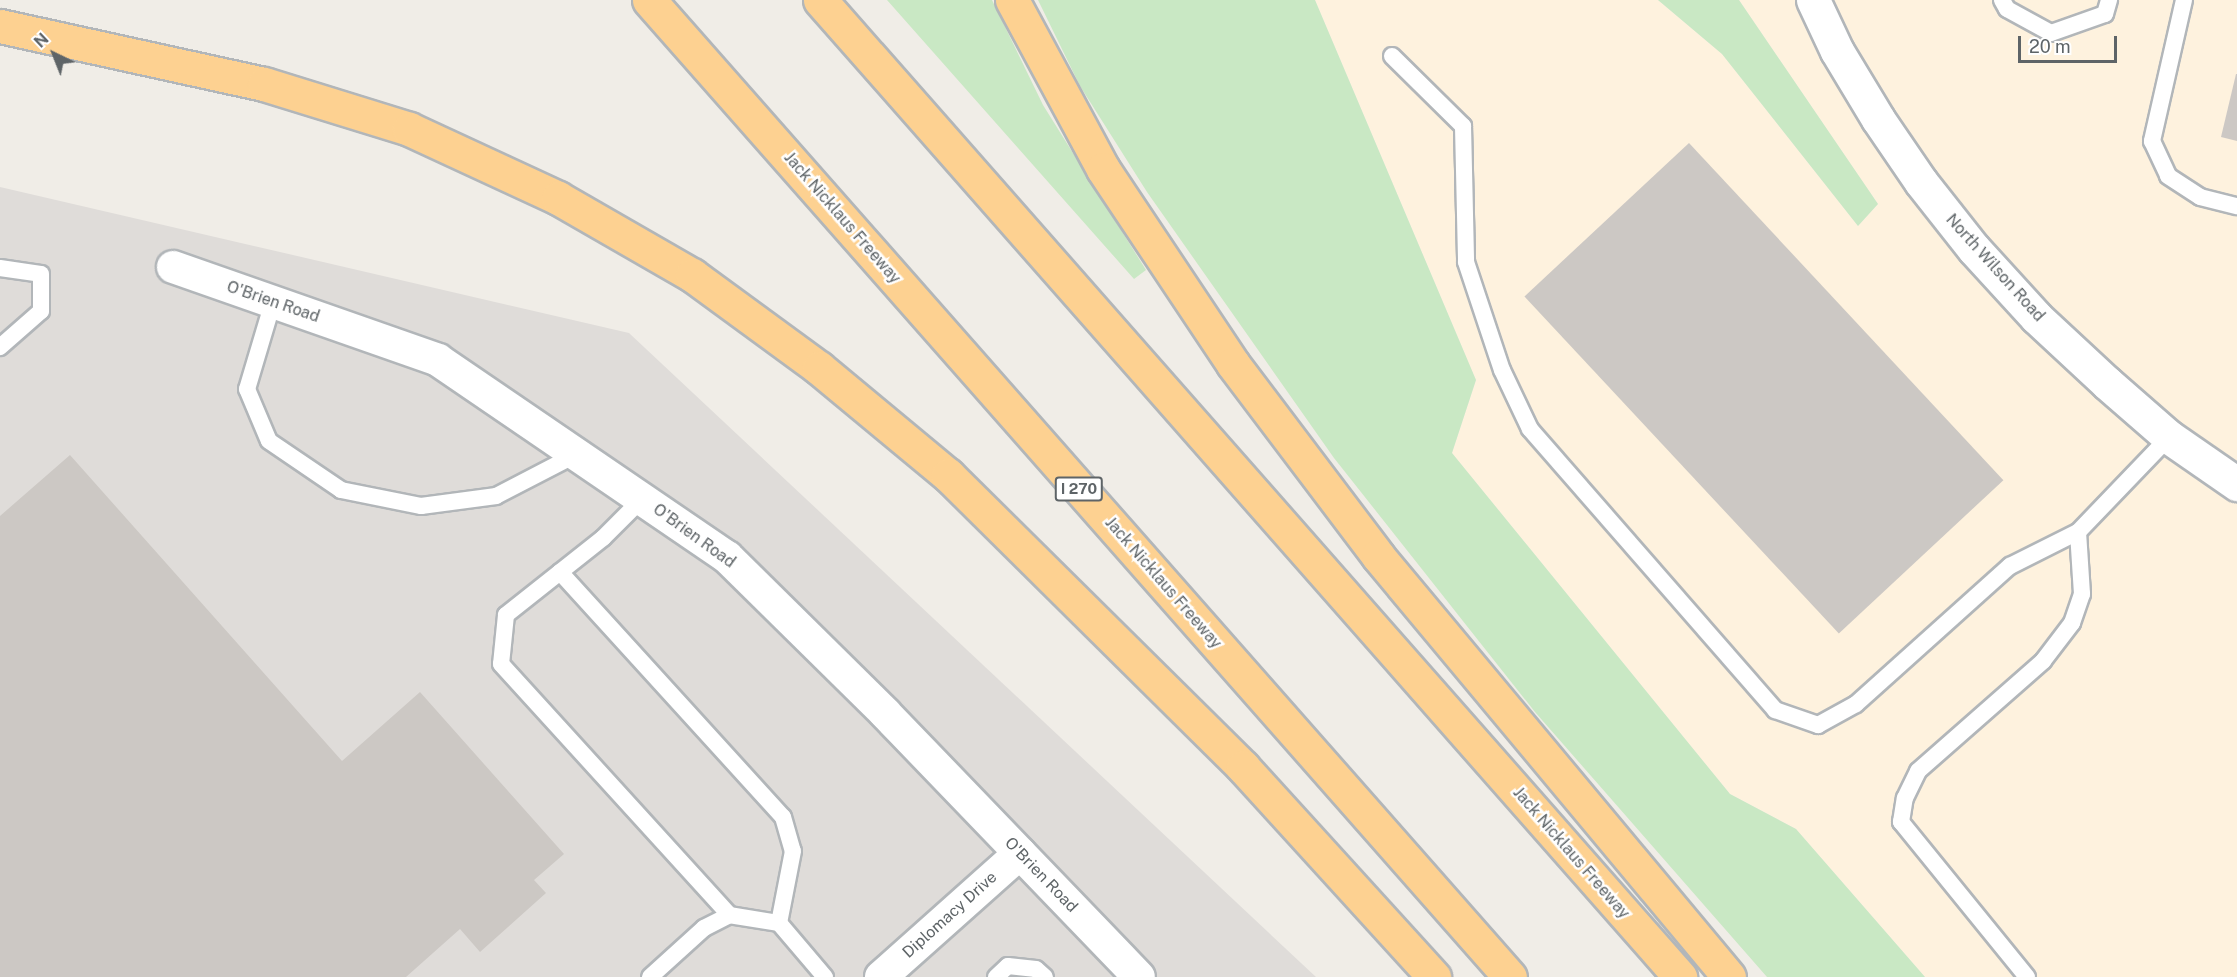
<!DOCTYPE html>
<html>
<head>
<meta charset="utf-8">
<style>
	body { margin:0 }
	#map { position:relative; width:2237px; height:977px; overflow:hidden; background:#f0ede7; font-family:"Public Sans",sans-serif }
	div>[style] { position:absolute }
	[style*='--x'] { left:calc(var(--x)*1px); top:calc(var(--y)*1px); width:calc(var(--w)*1px); rotate:calc(var(--a)*1deg) }
	.commercial>* { inset:0; background:#fef2de }
	.industrial>* { inset:0; background:#dfdcd9 }
	.green>* { inset:0; background:#c9e8c4 }
	.building>* { inset:0; background:#ccc8c4; transform-origin:0 0 }
	.roads { filter:drop-shadow(2px 0 #b2b6b9) drop-shadow(-2px 0 #b2b6b9) drop-shadow(0 2px #b2b6b9) drop-shadow(0 -2px #b2b6b9) }
	.service>* { height:16px; margin:-8px; padding:0 8px; transform-origin:8px; border-radius:8px; background:#fff }
	.minor>* { height:32px; margin:-16px; padding:0 16px; transform-origin:16px; border-radius:16px; background:#fff }
	.secondary>* { height:33px; margin:-16.5px; padding:0 16.5px; transform-origin:16.5px; border-radius:16.5px; background:#fff }
	.motorway>* { height:33px; margin:-16.5px; padding:0 16.5px; transform-origin:16.5px; border-radius:16.5px; background:#fdd191 }
	span { translate:-50% -50%; white-space:nowrap; text-align:center; line-height:1.15; -webkit-text-stroke:5px #fff; paint-order:stroke }
	.shield-label span { padding:2px 4px; background:#fff; border:2px solid; border-radius:4px; -webkit-text-stroke-width:0 }
	.shield-label { font-size:15px; color:#5e6467; font-weight:700 }
	.street-label { font-size:16px; color:#5e6467 }
	.north { position:absolute; left:24px; top:24px; width:60px; height:60px; -webkit-text-stroke:4px #fff; paint-order:stroke; rotate:317deg; font-size:16px; font-weight:700; line-height:24px; text-align:center; color:#5e6467 }
	.north::after { content:''; display:block; margin:auto; width:21px; height:27px; background:#5e6467; clip-path:polygon(50% 0,100% 100%,50% 72%,0 100%) }
	.scale { position:absolute; left:2018px; top:36px; width:99px; height:27px; box-sizing:border-box; border:3px solid #5e6467; border-top:0; padding-left:8px; font-size:18px; line-height:21px; white-space:nowrap; color:#5e6467; -webkit-text-stroke:4px #fff; paint-order:stroke }
</style>
</head>
<body>
<div id="map">
	<div class="commercial">
		<div style="clip-path:polygon(1315px 0,1658px 0,1722px 54px,1858px 226px,1878px 204px,1739px 0,2237px 0,2237px 977px,1925px 977px,1796px 829px,1730px 794px,1452px 453px,1476px 380px)"></div>
	</div>
	<div class="industrial">
		<div style="clip-path:polygon(0 187px,629px 333px,1316px 977px,0 977px)"></div>
	</div>
	<div class="green">
		<div style="clip-path:polygon(887px 0,992px 0,1043px 105px,1146px 270px,1134px 279px)"></div>
		<div style="clip-path:polygon(1038px 0,1315px 0,1476px 380px,1452px 453px,1730px 794px,1796px 829px,1925px 977px,1767px 977px,1535px 712px,1334px 458px,1147px 192px,1080px 86px)"></div>
		<div style="clip-path:polygon(1658px 0,1739px 0,1878px 204px,1858px 226px,1722px 54px)"></div>
	</div>
	<div class="building">
		<div style="clip-path:polygon(2236px 74px,2237px 74px,2237px 141px,2221px 137px)"></div>
		<div style="left:1689px;top:143px;width:461px;height:225px;rotate:47deg"></div>
		<div style="clip-path:polygon(70px 455px,342px 761px,420px 692px,564px 854px,534px 880px,546px 893px,480px 952px,460px 929px,406px 977px,0 977px,0 516px)"></div>
	</div>
	<div class="roads">
		<div class="service">
			<div style="--x:2002;--y:0;--w:10;--a:61"></div>
			<div style="--x:2007;--y:9;--w:50;--a:28.6"></div>
			<div style="--x:2051;--y:33;--w:57;--a:-19.4"></div>
			<div style="--x:2105;--y:14;--w:15;--a:-74"></div>
			<div style="--x:2184;--y:0;--w:145;--a:102.8"></div>
			<div style="--x:2152;--y:141;--w:38;--a:65"></div>
			<div style="--x:2168;--y:176;--w:38;--a:33"></div>
			<div style="--x:2200;--y:197;--w:38;--a:14"></div>
			<div style="--x:1392;--y:56;--w:100;--a:44.6"></div>
			<div style="--x:1463;--y:126;--w:136;--a:88.7"></div>
			<div style="--x:1466;--y:262;--w:114;--a:71.6"></div>
			<div style="--x:1502;--y:370;--w:65;--a:64.6"></div>
			<div style="--x:1530;--y:429;--w:373;--a:48.9"></div>
			<div style="--x:1775;--y:710;--w:46;--a:19.2"></div>
			<div style="--x:1818;--y:725;--w:43;--a:-28.9"></div>
			<div style="--x:1856;--y:704;--w:207;--a:-41.9"></div>
			<div style="--x:2010;--y:566;--w:76;--a:-26.6"></div>
			<div style="--x:2078;--y:532;--w:132;--a:-46.2"></div>
			<div style="--x:0;--y:268;--w:41;--a:8.3"></div>
			<div style="--x:41;--y:274;--w:37;--a:90"></div>
			<div style="--x:41;--y:311;--w:55;--a:138.7"></div>
			<div style="--x:273;--y:302;--w:91;--a:106.6"></div>
			<div style="--x:247;--y:389;--w:56;--a:67.1"></div>
			<div style="--x:269;--y:441;--w:87;--a:34.2"></div>
			<div style="--x:341;--y:490;--w:82;--a:11.3"></div>
			<div style="--x:421;--y:506;--w:76;--a:-7.6"></div>
			<div style="--x:496;--y:496;--w:91;--a:-27.4"></div>
			<div style="--x:642;--y:499;--w:55;--a:135"></div>
			<div style="--x:603;--y:538;--w:124;--a:141.6"></div>
			<div style="--x:506;--y:615;--w:49;--a:95.8"></div>
			<div style="--x:501;--y:664;--w:339;--a:47.7"></div>
			<div style="--x:560;--y:572;--w:331;--a:47.7"></div>
			<div style="--x:783;--y:817;--w:35;--a:74"></div>
			<div style="--x:793;--y:851;--w:73;--a:101"></div>
			<div style="--x:650;--y:977;--w:73;--a:-42.2"></div>
			<div style="--x:704;--y:928;--w:28;--a:-27"></div>
			<div style="--x:729;--y:915;--w:51;--a:9.1"></div>
			<div style="--x:779;--y:923;--w:71;--a:49.6"></div>
			<div style="--x:996;--y:977;--w:16;--a:-43"></div>
			<div style="--x:1008;--y:966;--w:28;--a:6"></div>
			<div style="--x:1036;--y:969;--w:12;--a:42"></div>
			<div style="--x:2027;--y:977;--w:200;--a:-129.1"></div>
			<div style="--x:1901;--y:822;--w:24;--a:-81"></div>
			<div style="--x:1905;--y:798;--w:30;--a:-64"></div>
			<div style="--x:1918;--y:771;--w:167;--a:-41.3"></div>
			<div style="--x:2043;--y:661;--w:48;--a:-52.7"></div>
			<div style="--x:2072;--y:623;--w:31;--a:-71"></div>
			<div style="--x:2082;--y:594;--w:62;--a:-93.7"></div>
		</div>
		<div class="minor">
			<div style="--x:173;--y:267;--w:281;--a:19.3"></div>
			<div style="--x:438;--y:360;--w:350;--a:34.3"></div>
			<div style="--x:727;--y:557;--w:222;--a:44.6"></div>
			<div style="--x:885;--y:713;--w:366;--a:46.1"></div>
			<div style="--x:881;--y:977;--w:186;--a:-41.7"></div>
		</div>
		<div class="secondary">
			<div style="--x:1813;--y:0;--w:56;--a:64.8"></div>
			<div style="--x:1837;--y:51;--w:79;--a:58.9"></div>
			<div style="--x:1878;--y:119;--w:76;--a:55.7"></div>
			<div style="--x:1921;--y:182;--w:85;--a:51.7"></div>
			<div style="--x:1974;--y:249;--w:92;--a:47.6"></div>
			<div style="--x:2036;--y:317;--w:97;--a:42.9"></div>
			<div style="--x:2107;--y:383;--w:82;--a:41.1"></div>
			<div style="--x:2169;--y:437;--w:83;--a:34.7"></div>
		</div>
		<div class="motorway">
			<div style="--x:649;--y:0;--w:1302;--a:48.61"></div>
			<div style="--x:820;--y:0;--w:1302;--a:48.64"></div>
			<div style="--x:1012;--y:0;--w:192;--a:61.7"></div>
			<div style="--x:1103;--y:169;--w:234;--a:56.3"></div>
			<div style="--x:1233;--y:364;--w:241;--a:52.9"></div>
			<div style="--x:1378;--y:556;--w:548;--a:50.18"></div>
			<div style="--x:0;--y:26;--w:270;--a:12.4"></div>
			<div style="--x:264;--y:84;--w:152;--a:17.2"></div>
			<div style="--x:409;--y:129;--w:164;--a:24.8"></div>
			<div style="--x:558;--y:198;--w:155;--a:29.9"></div>
			<div style="--x:692;--y:275;--w:157;--a:36.2"></div>
			<div style="--x:819;--y:368;--w:168;--a:39.7"></div>
			<div style="--x:948;--y:475;--w:415;--a:44.7"></div>
			<div style="--x:1243;--y:767;--w:284;--a:47.7"></div>
		</div>
	</div>
	<div class="shield-label">
		<span style="left:1079px;top:489px">I 270</span>
	</div>
	<div class="street-label">
		<span style="left:842px;top:218px;rotate:49deg">Jack Nicklaus Freeway</span>
		<span style="left:1995px;top:268px;rotate:48deg">North Wilson Road</span>
		<span style="left:273px;top:302px;rotate:19deg">O'Brien Road</span>
		<span style="left:694px;top:536px;rotate:36deg">O'Brien Road</span>
		<span style="left:1163px;top:583px;rotate:49deg">Jack Nicklaus Freeway</span>
		<span style="left:1571px;top:853px;rotate:49deg">Jack Nicklaus Freeway</span>
		<span style="left:1041px;top:875px;rotate:46deg">O'Brien Road</span>
		<span style="left:950px;top:915px;rotate:-42deg">Diplomacy Drive</span>
	</div>
	<div class="north">N</div>
	<div class="scale">20 m</div>
</div>
</body>
</html>
